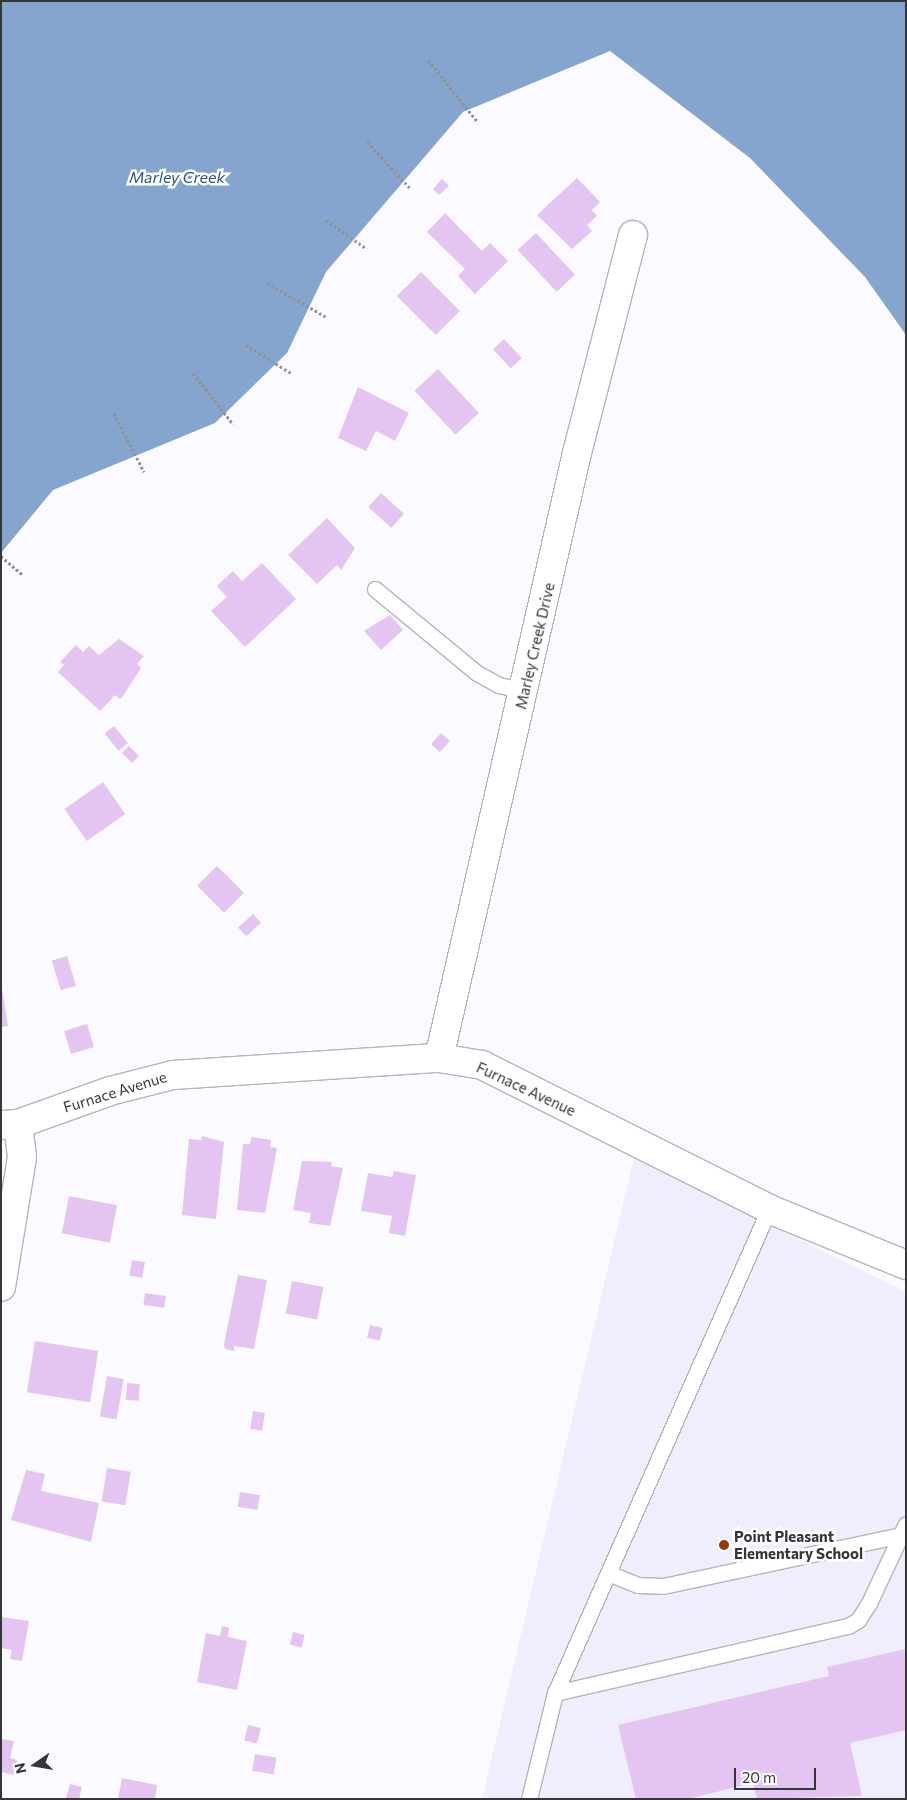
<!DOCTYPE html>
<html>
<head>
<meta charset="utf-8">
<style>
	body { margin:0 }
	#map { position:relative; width:907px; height:1800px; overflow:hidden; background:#fbfaff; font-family:Commissioner,sans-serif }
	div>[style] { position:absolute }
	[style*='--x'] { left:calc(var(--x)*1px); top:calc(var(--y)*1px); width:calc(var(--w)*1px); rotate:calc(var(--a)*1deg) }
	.built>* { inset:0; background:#f0edfc }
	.water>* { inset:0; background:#86a5ce }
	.building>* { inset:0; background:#e4c4f0; transform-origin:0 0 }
	.path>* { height:3px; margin-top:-1.5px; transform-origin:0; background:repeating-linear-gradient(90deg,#919094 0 2.5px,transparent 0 5px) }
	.roads { filter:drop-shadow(1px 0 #b5b4bb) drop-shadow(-1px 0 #b5b4bb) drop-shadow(0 1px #b5b4bb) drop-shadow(0 -1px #b5b4bb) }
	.service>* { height:15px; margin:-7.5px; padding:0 7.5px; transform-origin:7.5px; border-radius:7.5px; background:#fff }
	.minor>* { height:28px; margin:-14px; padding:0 14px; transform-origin:14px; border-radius:14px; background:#fff }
	.dots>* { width:14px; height:14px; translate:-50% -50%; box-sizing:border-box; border:2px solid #fff; border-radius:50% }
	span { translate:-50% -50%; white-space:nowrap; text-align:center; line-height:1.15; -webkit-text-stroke:5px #fff; paint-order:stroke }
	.street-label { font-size:15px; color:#363538 }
	.poi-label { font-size:15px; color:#363538; font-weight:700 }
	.left { translate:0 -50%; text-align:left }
	.water-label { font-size:16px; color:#2b558a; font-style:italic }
	.frame { position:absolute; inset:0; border:2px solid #363538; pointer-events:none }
	.north { position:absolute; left:10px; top:1740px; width:50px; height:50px; -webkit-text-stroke:4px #fff; paint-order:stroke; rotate:257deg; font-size:14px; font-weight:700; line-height:20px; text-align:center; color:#363538 }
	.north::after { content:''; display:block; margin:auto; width:18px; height:22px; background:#363538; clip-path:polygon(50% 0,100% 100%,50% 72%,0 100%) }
	.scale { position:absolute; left:734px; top:1768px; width:82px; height:22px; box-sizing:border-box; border:2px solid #363538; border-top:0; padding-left:6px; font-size:15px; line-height:18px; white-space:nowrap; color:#363538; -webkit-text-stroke:4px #fff; paint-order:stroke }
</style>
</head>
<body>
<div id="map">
	<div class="built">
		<div style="clip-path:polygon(634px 1158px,906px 1292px,906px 1799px,482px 1799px)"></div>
	</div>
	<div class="water">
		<div style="clip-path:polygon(1px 1px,906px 1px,906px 335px,865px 277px,750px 158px,610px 51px,463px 112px,326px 272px,287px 353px,215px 423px,53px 490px,1px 553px)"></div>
	</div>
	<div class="building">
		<div style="clip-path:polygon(577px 178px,600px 202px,592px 210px,597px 216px,587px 225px,592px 231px,572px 249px,537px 215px)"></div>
		<div style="clip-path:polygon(442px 179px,449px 186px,439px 195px,433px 189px)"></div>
		<div style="clip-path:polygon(445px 213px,482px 251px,490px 243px,508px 261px,475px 294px,458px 276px,465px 269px,427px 232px)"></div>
		<div style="left:536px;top:233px;width:57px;height:25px;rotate:47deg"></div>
		<div style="left:421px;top:272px;width:55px;height:34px;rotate:45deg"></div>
		<div style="left:504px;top:339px;width:26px;height:15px;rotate:47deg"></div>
		<div style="left:438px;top:369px;width:60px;height:32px;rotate:47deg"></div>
		<div style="clip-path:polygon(358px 387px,409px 413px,395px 441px,376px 431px,366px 451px,338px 438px)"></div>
		<div style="left:381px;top:493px;width:31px;height:19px;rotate:42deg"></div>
		<div style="clip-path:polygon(327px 518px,355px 548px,341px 570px,337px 565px,317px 584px,288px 555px)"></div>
		<div style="clip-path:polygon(262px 563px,296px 599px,245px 647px,211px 611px,227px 597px,217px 586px,220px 583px,233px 571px,242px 581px)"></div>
		<div style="clip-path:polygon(390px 615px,403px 630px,381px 650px,364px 631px)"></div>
		<div style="clip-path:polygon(119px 639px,144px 656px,137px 664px,141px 668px,123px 696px,120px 699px,115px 695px,100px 711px,58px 672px,64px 665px,60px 662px,76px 645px,83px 652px,89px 646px,99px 655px)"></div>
		<div style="left:114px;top:726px;width:22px;height:12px;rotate:51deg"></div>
		<div style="left:441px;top:733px;width:12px;height:15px;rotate:42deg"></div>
		<div style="left:129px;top:746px;width:14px;height:10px;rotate:45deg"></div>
		<div style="left:103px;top:782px;width:39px;height:47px;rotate:55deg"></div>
		<div style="left:217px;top:866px;width:38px;height:28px;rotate:45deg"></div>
		<div style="left:253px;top:914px;width:12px;height:20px;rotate:48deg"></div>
		<div style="left:67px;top:956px;width:31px;height:16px;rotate:73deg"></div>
		<div style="clip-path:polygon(1px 982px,8px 1026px,1px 1027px)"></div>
		<div style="left:87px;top:1024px;width:24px;height:24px;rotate:73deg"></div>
		<div style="clip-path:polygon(202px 1136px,224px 1142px,216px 1219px,182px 1215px,189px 1139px,201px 1140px)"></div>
		<div style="clip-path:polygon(251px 1137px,271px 1140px,270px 1147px,277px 1148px,265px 1213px,237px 1210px,243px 1144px,250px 1144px)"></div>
		<div style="clip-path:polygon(302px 1161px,332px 1162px,331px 1166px,343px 1168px,330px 1226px,309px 1223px,311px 1213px,293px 1210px)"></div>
		<div style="clip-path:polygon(394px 1171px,416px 1175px,405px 1236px,389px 1233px,392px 1216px,361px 1211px,368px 1173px,392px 1177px)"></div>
		<div style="left:69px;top:1196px;width:49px;height:38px;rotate:11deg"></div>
		<div style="left:132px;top:1260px;width:13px;height:16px;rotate:9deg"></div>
		<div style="clip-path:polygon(238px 1275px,267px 1280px,254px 1349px,234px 1346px,234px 1351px,225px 1349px,224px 1344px)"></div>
		<div style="left:292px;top:1281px;width:32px;height:33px;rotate:11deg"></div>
		<div style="left:145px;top:1293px;width:21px;height:12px;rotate:8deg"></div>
		<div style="left:370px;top:1325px;width:13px;height:13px;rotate:13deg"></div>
		<div style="left:35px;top:1341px;width:64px;height:52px;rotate:9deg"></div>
		<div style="left:107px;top:1376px;width:17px;height:41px;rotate:10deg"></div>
		<div style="left:127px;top:1383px;width:13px;height:17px;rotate:4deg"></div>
		<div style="left:253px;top:1411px;width:12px;height:18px;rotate:9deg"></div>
		<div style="left:107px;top:1468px;width:24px;height:34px;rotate:9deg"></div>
		<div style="clip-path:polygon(26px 1470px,45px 1474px,41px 1491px,99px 1503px,91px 1542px,11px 1520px)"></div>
		<div style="left:240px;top:1492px;width:20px;height:15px;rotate:9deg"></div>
		<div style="clip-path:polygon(1px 1617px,29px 1621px,22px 1661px,10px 1659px,12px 1650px,1px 1648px)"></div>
		<div style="clip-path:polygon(222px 1626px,229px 1628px,228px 1637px,247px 1641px,237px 1690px,197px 1682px,206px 1633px,220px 1636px)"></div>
		<div style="left:293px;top:1632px;width:12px;height:13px;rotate:14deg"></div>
		<div style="clip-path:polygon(906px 1649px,906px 1730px,850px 1743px,862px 1796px,757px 1799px,753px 1783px,688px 1799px,636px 1799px,618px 1725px,829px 1676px,827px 1667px)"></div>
		<div style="left:248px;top:1725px;width:13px;height:16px;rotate:13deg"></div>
		<div style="clip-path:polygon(1px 1739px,14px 1741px,10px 1758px,17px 1760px,14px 1775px,1px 1772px)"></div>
		<div style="left:255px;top:1754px;width:22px;height:17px;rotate:10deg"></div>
		<div style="clip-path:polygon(122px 1778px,157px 1785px,155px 1799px,118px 1799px)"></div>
		<div style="clip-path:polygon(70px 1784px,82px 1787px,79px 1799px,66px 1798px)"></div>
	</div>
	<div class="path">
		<div style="--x:428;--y:60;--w:78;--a:51.2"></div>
		<div style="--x:367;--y:142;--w:63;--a:46.9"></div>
		<div style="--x:326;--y:220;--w:50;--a:35.3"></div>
		<div style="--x:267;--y:283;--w:70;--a:29.8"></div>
		<div style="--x:246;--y:345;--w:53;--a:31.9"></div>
		<div style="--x:193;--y:373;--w:65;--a:51.9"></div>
		<div style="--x:114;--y:413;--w:66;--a:63"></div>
		<div style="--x:1;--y:556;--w:28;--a:41"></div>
	</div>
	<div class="roads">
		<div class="service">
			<div style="--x:375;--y:589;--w:132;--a:39.5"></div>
			<div style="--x:477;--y:673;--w:25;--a:29"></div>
			<div style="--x:499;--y:685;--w:27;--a:13"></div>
			<div style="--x:608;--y:1573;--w:32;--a:22"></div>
			<div style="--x:638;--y:1585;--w:25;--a:2"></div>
			<div style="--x:663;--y:1586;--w:243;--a:-12.1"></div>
			<div style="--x:555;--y:1693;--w:301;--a:-12.9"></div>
			<div style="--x:848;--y:1626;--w:12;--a:-31"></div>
			<div style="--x:858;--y:1620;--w:20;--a:-57"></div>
			<div style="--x:869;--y:1603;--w:87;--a:-64.9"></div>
			<div style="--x:529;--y:1799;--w:109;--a:-76.2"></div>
			<div style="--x:555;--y:1693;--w:529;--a:-66.15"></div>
		</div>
		<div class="minor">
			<div style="--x:439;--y:1058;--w:621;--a:-77.15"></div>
			<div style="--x:577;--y:453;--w:225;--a:-75.6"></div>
			<div style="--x:1;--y:1125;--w:17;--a:-3"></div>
			<div style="--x:18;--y:1124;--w:98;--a:-19.7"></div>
			<div style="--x:110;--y:1091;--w:65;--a:-14.3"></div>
			<div style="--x:173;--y:1075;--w:267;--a:-3.7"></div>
			<div style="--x:439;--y:1058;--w:44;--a:9.2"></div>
			<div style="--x:482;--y:1065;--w:321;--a:26.6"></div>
			<div style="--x:769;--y:1209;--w:148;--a:22.2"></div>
			<div style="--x:1;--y:1287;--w:132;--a:-80.8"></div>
			<div style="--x:22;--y:1157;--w:33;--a:-97"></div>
		</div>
	</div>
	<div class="dots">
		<div style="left:724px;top:1545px;background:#9b350a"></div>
	</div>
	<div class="street-label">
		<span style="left:535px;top:646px;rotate:-77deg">Marley Creek Drive</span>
		<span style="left:526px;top:1089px;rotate:25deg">Furnace Avenue</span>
		<span style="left:115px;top:1092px;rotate:-17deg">Furnace Avenue</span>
	</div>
	<div class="poi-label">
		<span class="left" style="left:734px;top:1545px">Point Pleasant<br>Elementary School</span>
	</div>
	<div class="water-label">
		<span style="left:177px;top:177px">Marley Creek</span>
	</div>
	<div class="frame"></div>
	<div class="north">N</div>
	<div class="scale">20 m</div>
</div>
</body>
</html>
